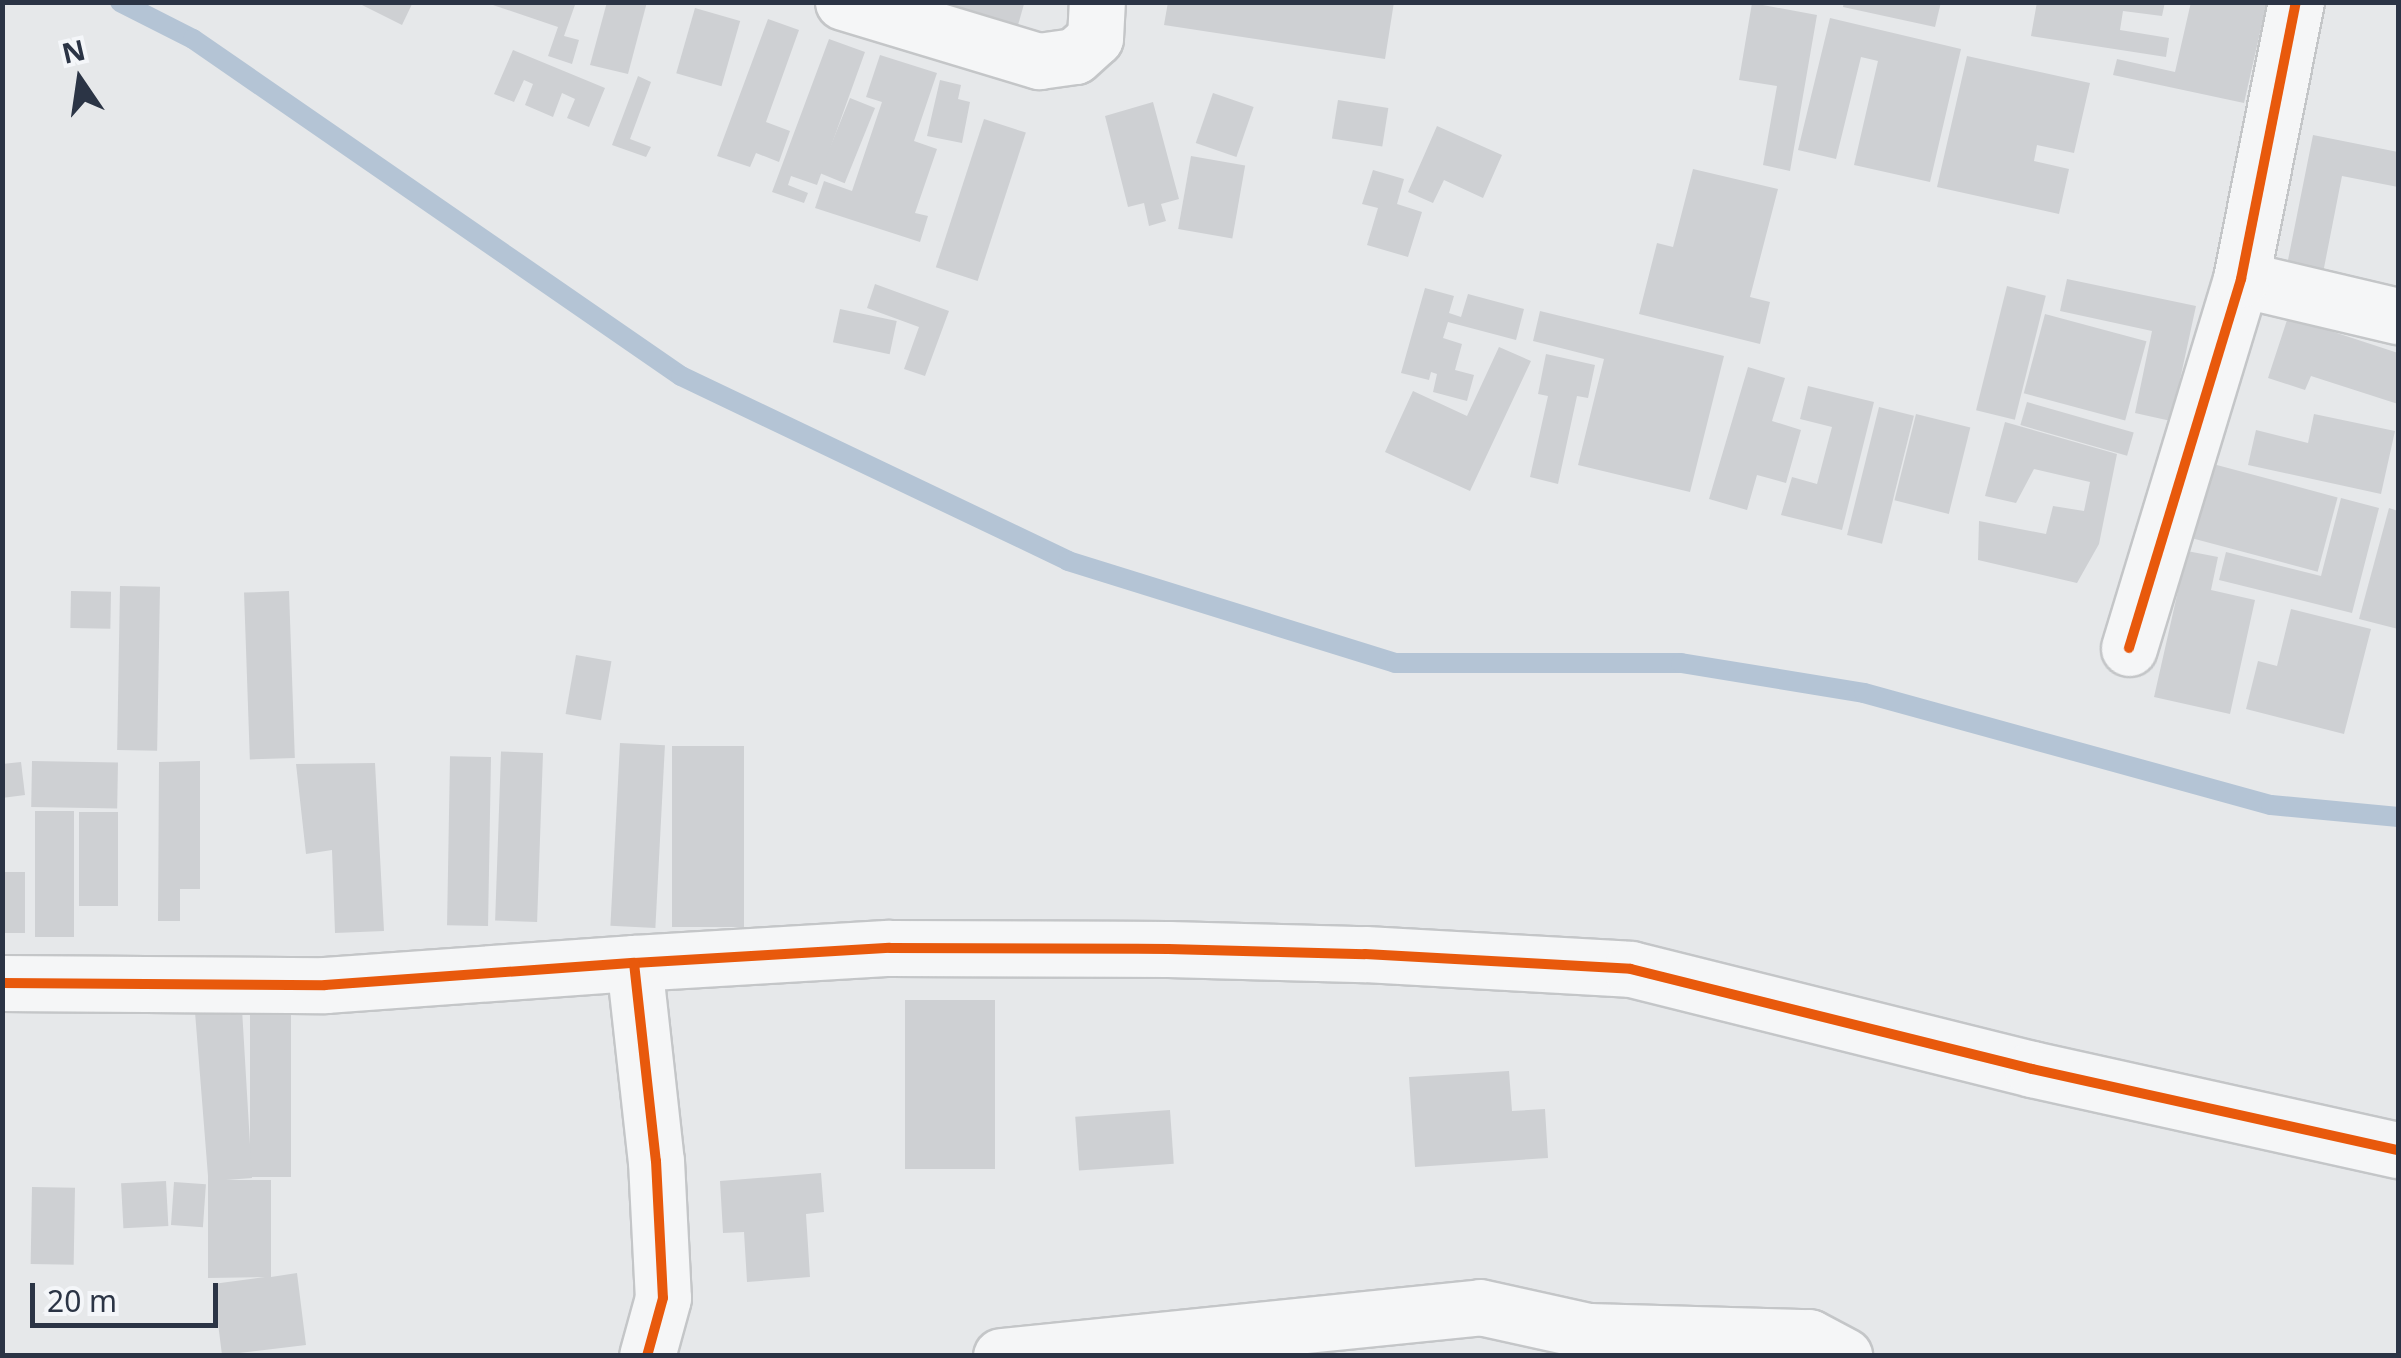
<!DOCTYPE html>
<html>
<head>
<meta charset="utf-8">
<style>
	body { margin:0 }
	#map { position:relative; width:2401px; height:1358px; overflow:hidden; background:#e6e8ea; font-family:"Noto Sans",sans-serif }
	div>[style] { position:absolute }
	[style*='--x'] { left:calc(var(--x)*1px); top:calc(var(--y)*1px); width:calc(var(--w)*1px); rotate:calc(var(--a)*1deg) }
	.stream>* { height:20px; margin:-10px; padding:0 10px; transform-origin:10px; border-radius:10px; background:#b4c4d5 }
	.building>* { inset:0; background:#ced0d3; transform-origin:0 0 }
	.roads { filter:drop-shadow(2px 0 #c4c6c8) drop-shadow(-2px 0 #c4c6c8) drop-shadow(0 2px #c4c6c8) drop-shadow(0 -2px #c4c6c8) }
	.minor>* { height:55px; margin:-27.5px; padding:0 27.5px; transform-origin:27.5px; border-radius:27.5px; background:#f5f6f7 }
	.cycleway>* { height:10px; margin:-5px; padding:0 5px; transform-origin:5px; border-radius:5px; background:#e8590c }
	span { translate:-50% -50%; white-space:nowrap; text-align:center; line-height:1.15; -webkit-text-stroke:9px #f4f6f9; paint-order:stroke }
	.frame { position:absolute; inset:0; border:5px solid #2b3445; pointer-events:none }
	.north { position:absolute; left:30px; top:30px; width:100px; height:100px; -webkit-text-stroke:8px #f4f6f9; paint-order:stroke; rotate:347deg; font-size:28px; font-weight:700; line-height:40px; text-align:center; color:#2b3445 }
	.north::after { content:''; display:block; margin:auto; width:35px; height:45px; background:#2b3445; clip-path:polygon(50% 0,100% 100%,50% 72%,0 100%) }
	.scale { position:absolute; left:30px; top:1283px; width:188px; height:45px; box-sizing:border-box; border:5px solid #2b3445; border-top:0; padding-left:12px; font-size:30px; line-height:35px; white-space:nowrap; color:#2b3445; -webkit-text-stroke:8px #f4f6f9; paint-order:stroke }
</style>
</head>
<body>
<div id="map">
	<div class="stream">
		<div style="--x:120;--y:2;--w:82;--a:26.9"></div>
		<div style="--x:193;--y:39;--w:593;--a:34.63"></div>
		<div style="--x:681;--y:376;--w:429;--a:25.5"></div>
		<div style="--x:1068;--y:561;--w:343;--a:17.3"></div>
		<div style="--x:1395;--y:663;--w:286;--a:0"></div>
		<div style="--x:1681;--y:663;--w:185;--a:9.3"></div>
		<div style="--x:1864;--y:693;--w:422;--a:15.4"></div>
		<div style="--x:2271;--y:805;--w:128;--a:5.4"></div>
	</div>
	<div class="building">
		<div style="clip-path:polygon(356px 2px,413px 2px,402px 25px)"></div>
		<div style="clip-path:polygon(484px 2px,576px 2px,564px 36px,579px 40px,572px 64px,548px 56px,558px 27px)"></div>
		<div style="clip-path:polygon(607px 2px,647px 2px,628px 74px,590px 65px)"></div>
		<div style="clip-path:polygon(878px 2px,1019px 2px,1024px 4px,1013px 43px)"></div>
		<div style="clip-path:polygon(1168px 2px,1394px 2px,1385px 59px,1164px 25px)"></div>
		<div style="clip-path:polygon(1844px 2px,1941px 2px,1935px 27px,1843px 7px)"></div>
		<div style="clip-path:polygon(2037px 2px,2165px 2px,2162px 16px,2123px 11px,2120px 30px,2169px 38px,2166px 57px,2031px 36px)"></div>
		<div style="clip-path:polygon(2191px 2px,2267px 2px,2244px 103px,2113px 75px,2117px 59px,2175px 72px)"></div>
		<div style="clip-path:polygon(1752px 3px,1817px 15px,1790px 171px,1763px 165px,1777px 86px,1739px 80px)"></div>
		<div style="left:695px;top:8px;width:47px;height:68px;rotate:16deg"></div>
		<div style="clip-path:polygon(1830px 18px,1961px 49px,1930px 182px,1854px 165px,1878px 61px,1861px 57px,1836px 159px,1798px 150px)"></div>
		<div style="clip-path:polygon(768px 19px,799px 30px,766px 122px,790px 131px,779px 162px,756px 153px,750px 167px,717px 156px)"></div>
		<div style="clip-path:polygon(829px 39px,865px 52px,817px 185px,791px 176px,788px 185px,808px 193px,804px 203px,772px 192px)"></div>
		<div style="clip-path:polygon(513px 50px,605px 88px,589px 127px,567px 118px,575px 99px,562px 93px,553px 117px,525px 105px,533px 84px,524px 80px,514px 102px,494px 94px)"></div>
		<div style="clip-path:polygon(880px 55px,937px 73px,914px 141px,937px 149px,915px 213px,928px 216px,920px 242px,815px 208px,824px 181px,852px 191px,882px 102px,866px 97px)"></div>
		<div style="clip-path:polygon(1967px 56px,2090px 83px,2074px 153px,2037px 145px,2034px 161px,2069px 169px,2059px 214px,1937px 187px)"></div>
		<div style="clip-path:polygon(638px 76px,651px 82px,630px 139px,651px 147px,646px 157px,612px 145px)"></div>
		<div style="clip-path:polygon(940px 80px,961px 85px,958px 99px,970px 102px,962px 143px,927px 136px)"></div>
		<div style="left:1213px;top:93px;width:43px;height:53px;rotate:19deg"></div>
		<div style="left:850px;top:98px;width:27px;height:81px;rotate:22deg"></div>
		<div style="left:1338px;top:100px;width:51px;height:39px;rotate:9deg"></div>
		<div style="clip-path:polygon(1153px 102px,1179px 199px,1161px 204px,1166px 221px,1149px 226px,1144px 203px,1128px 207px,1105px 116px)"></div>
		<div style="left:984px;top:119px;width:44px;height:156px;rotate:18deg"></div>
		<div style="clip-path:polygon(1437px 126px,1502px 155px,1483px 198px,1444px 180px,1433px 203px,1408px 192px)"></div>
		<div style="clip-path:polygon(2313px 135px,2398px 152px,2398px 187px,2342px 176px,2323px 273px,2287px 265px)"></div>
		<div style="left:1191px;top:156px;width:55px;height:74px;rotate:10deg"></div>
		<div style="clip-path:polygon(1693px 169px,1778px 189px,1750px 297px,1770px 302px,1760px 344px,1639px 314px,1657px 243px,1673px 247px)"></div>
		<div style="clip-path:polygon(1373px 170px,1404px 179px,1397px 204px,1422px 212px,1408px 257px,1367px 245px,1378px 208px,1362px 204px)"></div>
		<div style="clip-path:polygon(2067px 279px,2196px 306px,2171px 421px,2135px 413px,2152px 331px,2060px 311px)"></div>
		<div style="clip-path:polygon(875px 284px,949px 311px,925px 376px,904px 369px,919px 327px,867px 308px)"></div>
		<div style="left:2007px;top:286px;width:40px;height:128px;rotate:14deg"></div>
		<div style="clip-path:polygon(1425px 288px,1454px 296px,1449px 313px,1461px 317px,1468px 294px,1524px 309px,1516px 340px,1448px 322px,1443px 338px,1462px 344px,1455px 370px,1474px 375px,1467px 401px,1433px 392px,1437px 374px,1431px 372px,1429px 380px,1401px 373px)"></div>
		<div style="left:840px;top:309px;width:58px;height:34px;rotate:12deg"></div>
		<div style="clip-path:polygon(1540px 311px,1724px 356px,1690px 492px,1578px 465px,1604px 359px,1533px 341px)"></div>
		<div style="left:2045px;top:314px;width:105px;height:82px;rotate:15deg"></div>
		<div style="clip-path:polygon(2288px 317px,2398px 353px,2398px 404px,2311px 376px,2305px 390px,2268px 378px)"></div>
		<div style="clip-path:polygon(1499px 347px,1531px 361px,1470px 491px,1385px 452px,1413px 391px,1467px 416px)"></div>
		<div style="clip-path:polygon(1546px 354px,1595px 365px,1588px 398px,1577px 396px,1558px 484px,1530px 477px,1548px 396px,1538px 394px)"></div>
		<div style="clip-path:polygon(1748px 367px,1785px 378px,1772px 421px,1801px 430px,1786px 483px,1757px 475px,1747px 510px,1709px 499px)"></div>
		<div style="clip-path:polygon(1808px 386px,1874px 402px,1842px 530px,1781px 515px,1792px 477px,1817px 484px,1832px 427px,1800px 419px)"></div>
		<div style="left:2027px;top:402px;width:111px;height:24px;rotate:16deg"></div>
		<div style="left:1879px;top:407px;width:36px;height:132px;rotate:14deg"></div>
		<div style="left:1916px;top:414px;width:56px;height:89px;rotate:14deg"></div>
		<div style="clip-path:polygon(2314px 414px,2395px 431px,2381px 494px,2248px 465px,2256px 430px,2308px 443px)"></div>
		<div style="clip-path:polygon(2005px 422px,2117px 454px,2099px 544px,2077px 583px,1978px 560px,1979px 521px,2046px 534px,2053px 506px,2084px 511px,2090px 482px,2034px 469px,2016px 503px,1985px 496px)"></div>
		<div style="left:2213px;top:464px;width:129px;height:77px;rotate:15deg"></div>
		<div style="clip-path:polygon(2341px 498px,2379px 508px,2352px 613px,2219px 580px,2226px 552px,2321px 576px)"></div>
		<div style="clip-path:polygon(2389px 508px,2398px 511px,2398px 629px,2359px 619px)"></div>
		<div style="clip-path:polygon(2187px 551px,2218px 557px,2211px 590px,2255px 600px,2230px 714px,2154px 697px)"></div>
		<div style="left:120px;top:586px;width:40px;height:164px;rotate:1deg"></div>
		<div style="left:71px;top:591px;width:40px;height:37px;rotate:1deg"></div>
		<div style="left:289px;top:591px;width:167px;height:45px;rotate:88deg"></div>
		<div style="clip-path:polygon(2291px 609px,2371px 629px,2344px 734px,2246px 709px,2258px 661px,2277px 666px)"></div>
		<div style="left:576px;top:655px;width:36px;height:60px;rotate:10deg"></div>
		<div style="left:620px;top:743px;width:45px;height:183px;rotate:3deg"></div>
		<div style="left:744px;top:746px;width:181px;height:72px;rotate:90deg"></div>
		<div style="left:543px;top:753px;width:169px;height:42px;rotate:92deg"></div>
		<div style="left:491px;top:757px;width:169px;height:41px;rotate:91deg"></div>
		<div style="left:32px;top:761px;width:86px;height:46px;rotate:1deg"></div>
		<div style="clip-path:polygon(200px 761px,200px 889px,180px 889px,180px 921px,158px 921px,159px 762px)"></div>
		<div style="clip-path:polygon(21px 762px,25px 795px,2px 798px,2px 764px)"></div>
		<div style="clip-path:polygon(375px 763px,384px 931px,335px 933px,332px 850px,306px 854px,296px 764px)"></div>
		<div style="left:35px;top:811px;width:39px;height:126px"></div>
		<div style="left:79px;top:812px;width:39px;height:94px"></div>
		<div style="left:2px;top:872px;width:23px;height:61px"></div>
		<div style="left:905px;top:1000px;width:90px;height:169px"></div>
		<div style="left:250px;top:1007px;width:41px;height:170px"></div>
		<div style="clip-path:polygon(242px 1009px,252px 1178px,226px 1180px,271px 1180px,271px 1277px,297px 1273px,306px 1345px,222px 1355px,213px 1284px,265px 1277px,208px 1278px,208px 1176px,195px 1012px)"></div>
		<div style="clip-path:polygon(1509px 1071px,1512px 1111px,1545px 1109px,1548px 1158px,1415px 1167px,1409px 1077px)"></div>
		<div style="left:1170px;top:1110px;width:54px;height:95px;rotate:86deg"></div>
		<div style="clip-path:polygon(821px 1173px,824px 1212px,806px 1214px,810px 1277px,747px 1282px,744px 1232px,723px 1233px,720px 1181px)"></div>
		<div style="left:166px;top:1181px;width:45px;height:45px;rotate:87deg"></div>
		<div style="left:174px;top:1182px;width:32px;height:43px;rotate:4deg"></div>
		<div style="left:32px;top:1187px;width:43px;height:77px;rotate:1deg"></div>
	</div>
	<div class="roads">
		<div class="minor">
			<div style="--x:843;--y:2;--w:205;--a:16.8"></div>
			<div style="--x:1039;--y:61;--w:36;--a:-8"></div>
			<div style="--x:1075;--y:56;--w:27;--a:-42"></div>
			<div style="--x:1095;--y:38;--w:36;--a:-87"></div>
			<div style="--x:2241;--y:279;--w:161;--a:13.3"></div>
			<div style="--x:2129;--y:648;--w:386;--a:-73.1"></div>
			<div style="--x:2241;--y:279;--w:282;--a:-78.8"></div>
			<div style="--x:634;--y:963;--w:256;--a:-3.4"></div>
			<div style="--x:890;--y:948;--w:278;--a:0.2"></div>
			<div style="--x:1168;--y:949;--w:197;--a:1.5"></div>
			<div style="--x:1365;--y:954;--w:266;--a:3.2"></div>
			<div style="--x:1631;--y:969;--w:413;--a:14"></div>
			<div style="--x:2032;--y:1069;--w:375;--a:12.5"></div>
			<div style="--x:2;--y:983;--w:323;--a:0.4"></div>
			<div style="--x:325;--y:985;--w:310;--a:-4.1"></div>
			<div style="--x:634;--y:963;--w:199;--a:83.7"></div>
			<div style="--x:656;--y:1161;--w:137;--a:87.1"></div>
			<div style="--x:663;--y:1298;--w:60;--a:105.4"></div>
			<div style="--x:1588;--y:1331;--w:221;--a:1.6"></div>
			<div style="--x:1809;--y:1337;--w:40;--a:28"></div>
			<div style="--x:1001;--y:1356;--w:481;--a:-5.8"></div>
			<div style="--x:1480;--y:1307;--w:111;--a:12.5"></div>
			<div style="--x:1588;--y:1331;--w:33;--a:49"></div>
		</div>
	</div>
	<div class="cycleway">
		<div style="--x:2129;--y:648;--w:386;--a:-73.1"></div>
		<div style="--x:2241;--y:279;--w:282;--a:-78.8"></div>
		<div style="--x:634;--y:963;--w:256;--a:-3.4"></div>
		<div style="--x:890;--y:948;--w:278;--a:0.2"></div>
		<div style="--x:1168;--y:949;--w:197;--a:1.5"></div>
		<div style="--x:1365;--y:954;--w:266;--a:3.2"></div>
		<div style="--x:1631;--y:969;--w:413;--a:14"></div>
		<div style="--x:2032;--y:1069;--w:375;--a:12.5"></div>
		<div style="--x:2;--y:983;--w:323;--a:0.4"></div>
		<div style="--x:325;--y:985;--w:310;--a:-4.1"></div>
		<div style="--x:634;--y:963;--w:199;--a:83.7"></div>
		<div style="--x:656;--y:1161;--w:137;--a:87.1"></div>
		<div style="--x:663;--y:1298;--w:60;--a:105.4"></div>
	</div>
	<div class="frame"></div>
	<div class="north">N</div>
	<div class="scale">20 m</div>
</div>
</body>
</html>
